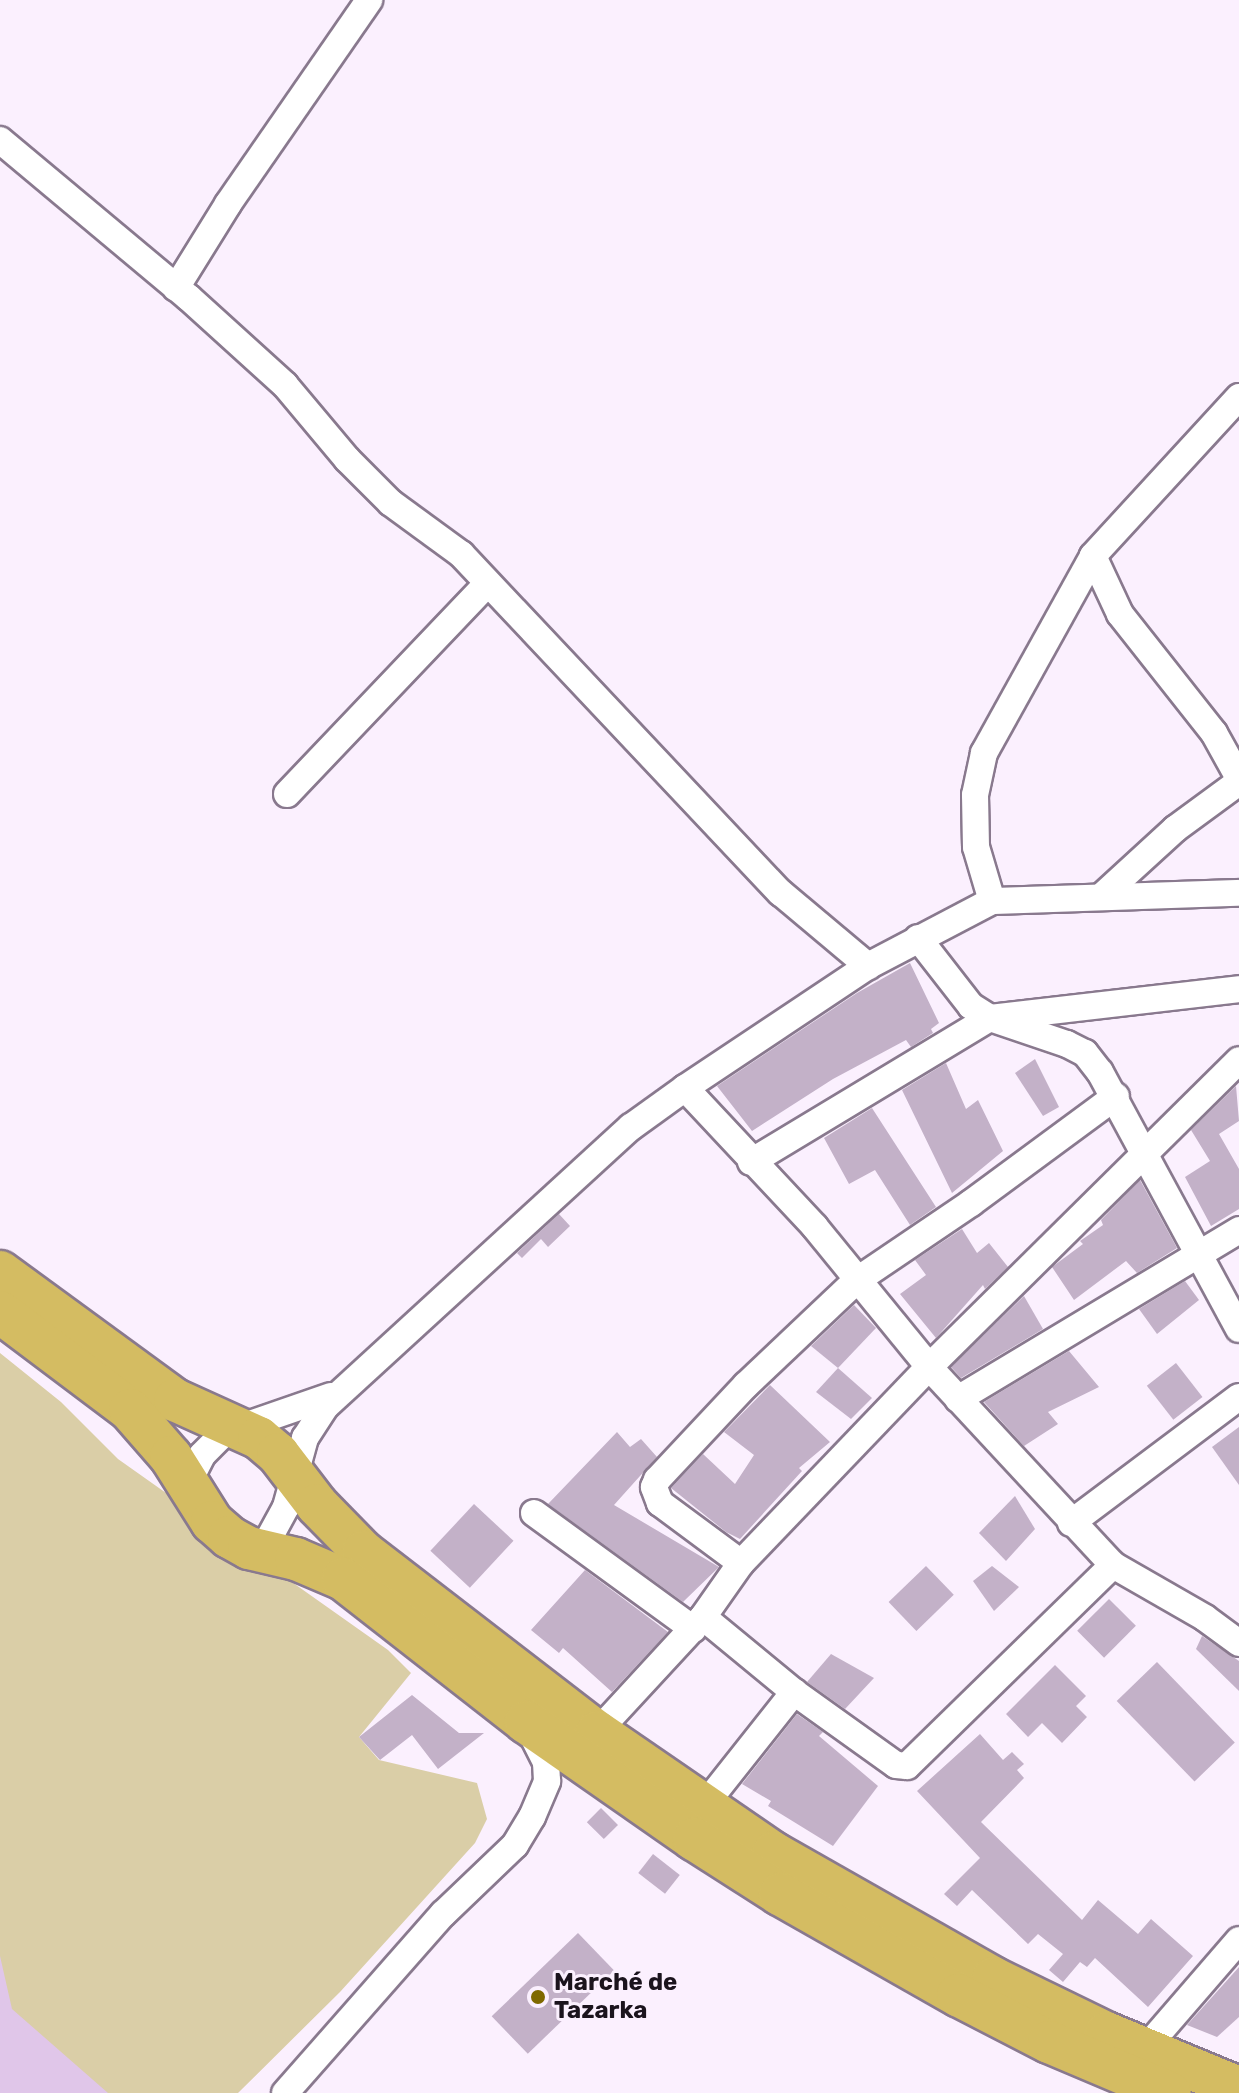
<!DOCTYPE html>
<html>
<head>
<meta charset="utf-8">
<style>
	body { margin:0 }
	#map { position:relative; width:1239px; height:2093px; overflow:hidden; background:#fbf0fe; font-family:Rubik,sans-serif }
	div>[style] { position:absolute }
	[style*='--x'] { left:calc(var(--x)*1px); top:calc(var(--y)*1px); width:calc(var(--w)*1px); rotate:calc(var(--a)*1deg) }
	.green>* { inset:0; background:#dacea7 }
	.water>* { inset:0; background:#e0c6e9 }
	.building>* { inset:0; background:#c3b1c8; transform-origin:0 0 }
	.roads { filter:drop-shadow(2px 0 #89798e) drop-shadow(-2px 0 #89798e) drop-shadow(0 2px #89798e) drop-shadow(0 -2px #89798e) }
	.minor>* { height:26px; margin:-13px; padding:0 13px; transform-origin:13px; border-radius:13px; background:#fff }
	.trunk>* { height:42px; margin:-21px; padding:0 21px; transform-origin:21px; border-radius:21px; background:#d4bc62 }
	.dots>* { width:22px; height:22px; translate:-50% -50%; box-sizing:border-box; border:4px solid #fbf0fe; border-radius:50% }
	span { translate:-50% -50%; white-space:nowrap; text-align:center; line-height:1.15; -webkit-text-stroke:6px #fbf0fe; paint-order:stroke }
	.poi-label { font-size:24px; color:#1b141d; font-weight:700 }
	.left { translate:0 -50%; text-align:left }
</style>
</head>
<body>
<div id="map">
	<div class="green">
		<div style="clip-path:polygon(0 1353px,61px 1402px,118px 1459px,388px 1650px,411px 1673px,359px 1737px,379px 1760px,477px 1783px,487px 1819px,475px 1843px,340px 1992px,238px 2093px,0 2093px)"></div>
	</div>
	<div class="water">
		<div style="clip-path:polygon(0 1956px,12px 2009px,108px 2093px,0 2093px)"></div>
	</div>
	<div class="building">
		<div style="clip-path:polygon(910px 963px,939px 1023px,931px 1029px,933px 1033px,911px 1047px,906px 1040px,833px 1079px,752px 1131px,717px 1086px,857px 993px)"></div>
		<div style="clip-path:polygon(1035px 1059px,1059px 1107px,1043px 1116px,1015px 1073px)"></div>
		<div style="clip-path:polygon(946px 1063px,966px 1109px,978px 1100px,1003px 1151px,952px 1193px,902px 1090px)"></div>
		<div style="clip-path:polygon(1236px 1086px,1239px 1121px,1219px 1134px,1239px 1169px,1239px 1209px,1211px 1226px,1185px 1177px,1210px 1161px,1191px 1130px)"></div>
		<div style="clip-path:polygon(872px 1108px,936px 1207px,910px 1225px,875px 1170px,849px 1184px,824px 1138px)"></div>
		<div style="clip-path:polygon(1140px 1180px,1177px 1248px,1137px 1273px,1126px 1261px,1074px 1300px,1052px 1267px,1083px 1244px,1080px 1241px,1103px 1225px,1101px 1220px)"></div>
		<div style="clip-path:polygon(559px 1214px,570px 1226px,548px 1247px,541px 1239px,522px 1258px,517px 1253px)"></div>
		<div style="clip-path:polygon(962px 1229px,977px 1253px,989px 1243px,1008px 1267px,985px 1289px,983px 1285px,936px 1338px,900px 1294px,926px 1275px,915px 1260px)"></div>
		<div style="clip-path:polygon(1185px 1281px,1199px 1300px,1157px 1334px,1139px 1309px)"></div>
		<div style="clip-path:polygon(1024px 1296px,1043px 1329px,961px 1378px,951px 1367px)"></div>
		<div style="clip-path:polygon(854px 1305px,876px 1328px,838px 1368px,811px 1346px)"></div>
		<div style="clip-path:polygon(1069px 1351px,1099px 1387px,1048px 1412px,1058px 1424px,1024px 1446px,984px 1402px)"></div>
		<div style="left:1176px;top:1363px;width:43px;height:37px;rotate:52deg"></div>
		<div style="clip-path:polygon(838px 1368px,872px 1398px,851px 1419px,816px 1392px)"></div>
		<div style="clip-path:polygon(770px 1385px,830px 1442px,799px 1468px,802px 1471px,740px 1539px,726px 1532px,671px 1488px,703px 1454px,735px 1484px,754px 1455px,724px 1432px)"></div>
		<div style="clip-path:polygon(1239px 1427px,1239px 1485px,1212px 1447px)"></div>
		<div style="clip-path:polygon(617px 1432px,630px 1447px,641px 1439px,657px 1457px,614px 1505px,719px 1567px,683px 1602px,548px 1504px)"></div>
		<div style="clip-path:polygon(1015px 1496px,1035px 1529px,1006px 1561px,979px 1533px)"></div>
		<div style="left:474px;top:1504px;width:54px;height:64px;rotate:43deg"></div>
		<div style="left:926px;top:1566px;width:40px;height:52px;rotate:46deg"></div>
		<div style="clip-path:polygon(992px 1566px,1019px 1587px,994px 1611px,973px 1581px)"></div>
		<div style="clip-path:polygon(585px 1570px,668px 1632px,612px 1692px,563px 1648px,559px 1653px,531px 1630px)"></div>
		<div style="left:1109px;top:1599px;width:38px;height:45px;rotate:45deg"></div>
		<div style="clip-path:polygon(1202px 1636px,1239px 1661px,1239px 1691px,1196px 1649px)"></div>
		<div style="clip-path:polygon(831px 1654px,874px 1678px,845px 1709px,807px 1682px)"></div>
		<div style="left:1157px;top:1662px;width:112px;height:56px;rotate:46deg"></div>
		<div style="clip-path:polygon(1055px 1665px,1086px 1696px,1076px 1706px,1087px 1717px,1062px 1743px,1042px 1723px,1028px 1737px,1006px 1714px)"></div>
		<div style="clip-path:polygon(412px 1695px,459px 1733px,484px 1733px,438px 1769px,412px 1735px,380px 1760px,359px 1737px)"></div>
		<div style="clip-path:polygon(797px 1714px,823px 1732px,819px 1736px,878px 1786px,833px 1846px,768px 1806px,771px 1801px,742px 1784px)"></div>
		<div style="clip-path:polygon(980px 1734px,1003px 1760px,1012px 1752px,1024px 1764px,1017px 1770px,1024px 1778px,981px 1822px,1082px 1920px,1098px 1900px,1138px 1934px,1151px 1919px,1193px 1956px,1148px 2007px,1095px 1958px,1087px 1967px,1080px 1962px,1063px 1982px,1049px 1970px,1063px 1954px,1038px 1934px,1028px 1944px,972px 1890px,957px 1906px,944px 1894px,980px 1858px,917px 1791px)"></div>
		<div style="left:601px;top:1808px;width:24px;height:20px;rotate:45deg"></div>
		<div style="left:653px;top:1854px;width:34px;height:24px;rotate:38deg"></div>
		<div style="left:578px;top:1933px;width:52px;height:120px;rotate:46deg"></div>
		<div style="clip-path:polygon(1239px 1967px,1239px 2017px,1217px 2037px,1187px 2025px)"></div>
	</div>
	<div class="roads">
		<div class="minor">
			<div style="--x:0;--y:140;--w:245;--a:39.9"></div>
			<div style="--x:188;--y:297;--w:131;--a:42.2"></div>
			<div style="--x:285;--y:385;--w:97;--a:50"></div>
			<div style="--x:347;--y:459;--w:62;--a:45"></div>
			<div style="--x:391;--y:503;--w:87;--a:36.1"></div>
			<div style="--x:461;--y:554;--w:466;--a:46.7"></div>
			<div style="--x:781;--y:893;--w:114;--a:40"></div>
			<div style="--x:176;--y:288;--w:99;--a:-58.2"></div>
			<div style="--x:228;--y:204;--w:248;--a:-55.3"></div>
			<div style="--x:1239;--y:397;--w:216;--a:132.6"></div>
			<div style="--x:1093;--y:556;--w:64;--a:65"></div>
			<div style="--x:1120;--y:614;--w:152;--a:51.7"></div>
			<div style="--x:1214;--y:733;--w:51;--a:60.9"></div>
			<div style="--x:287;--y:794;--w:290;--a:-46.4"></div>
			<div style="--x:1103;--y:895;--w:98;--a:-42.5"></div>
			<div style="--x:1175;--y:829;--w:79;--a:-36.3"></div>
			<div style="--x:992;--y:901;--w:56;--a:-106.5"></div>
			<div style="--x:976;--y:847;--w:52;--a:-91.1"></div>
			<div style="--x:975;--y:795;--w:43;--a:-77.9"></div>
			<div style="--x:984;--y:753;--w:225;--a:-61"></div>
			<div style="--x:918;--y:938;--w:86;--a:52.1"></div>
			<div style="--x:971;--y:1006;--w:22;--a:32"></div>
			<div style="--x:990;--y:1018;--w:81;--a:18.7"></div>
			<div style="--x:1067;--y:1044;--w:20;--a:27"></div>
			<div style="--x:1085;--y:1053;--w:24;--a:52"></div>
			<div style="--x:1100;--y:1072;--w:292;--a:61.6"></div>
			<div style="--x:685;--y:1088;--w:190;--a:46.9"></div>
			<div style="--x:815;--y:1227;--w:181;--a:50.8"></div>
			<div style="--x:929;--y:1367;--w:270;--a:47.1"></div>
			<div style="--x:1113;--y:1565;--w:106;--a:29.9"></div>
			<div style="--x:1205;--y:1618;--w:42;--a:36.3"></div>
			<div style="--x:751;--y:1162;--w:279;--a:-31.1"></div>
			<div style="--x:990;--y:1018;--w:251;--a:-6.6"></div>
			<div style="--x:958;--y:1399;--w:328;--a:-31"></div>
			<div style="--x:188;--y:1483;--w:31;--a:-63"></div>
			<div style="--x:202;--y:1455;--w:31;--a:-45"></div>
			<div style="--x:224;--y:1433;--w:113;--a:-19.1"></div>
			<div style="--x:534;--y:1513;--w:197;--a:36.1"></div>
			<div style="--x:1071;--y:1523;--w:210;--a:-36.9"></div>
			<div style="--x:262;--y:1551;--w:50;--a:-61.4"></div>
			<div style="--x:286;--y:1507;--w:72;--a:-74.6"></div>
			<div style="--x:305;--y:1438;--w:37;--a:-57"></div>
			<div style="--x:325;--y:1407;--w:415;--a:-42.5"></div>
			<div style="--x:631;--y:1127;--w:67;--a:-35.8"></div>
			<div style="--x:685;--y:1088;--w:220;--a:-33.7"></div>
			<div style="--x:868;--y:966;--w:140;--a:-27.7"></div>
			<div style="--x:992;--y:901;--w:247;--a:-1.9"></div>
			<div style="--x:741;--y:1563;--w:101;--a:-143.5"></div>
			<div style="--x:660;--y:1503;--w:17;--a:-111"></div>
			<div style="--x:654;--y:1487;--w:8;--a:-67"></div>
			<div style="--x:657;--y:1480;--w:130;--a:-46.9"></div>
			<div style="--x:746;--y:1385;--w:151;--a:-43.4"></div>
			<div style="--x:856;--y:1281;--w:139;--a:-34.1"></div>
			<div style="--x:971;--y:1203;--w:180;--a:-36.4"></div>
			<div style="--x:703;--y:1617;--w:118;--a:39.5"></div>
			<div style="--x:794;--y:1692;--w:125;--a:35.6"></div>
			<div style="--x:896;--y:1765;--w:11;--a:5"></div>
			<div style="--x:907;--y:1766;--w:288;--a:-44.3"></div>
			<div style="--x:597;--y:1732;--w:156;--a:-47.3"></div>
			<div style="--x:703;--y:1617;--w:66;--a:-54.9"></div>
			<div style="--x:741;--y:1563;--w:272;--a:-46.2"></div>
			<div style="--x:929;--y:1367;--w:436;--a:-44.7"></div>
			<div style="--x:703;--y:1807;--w:147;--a:-51.6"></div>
			<div style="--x:1144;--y:2050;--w:145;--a:-49.2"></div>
			<div style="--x:285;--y:2093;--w:239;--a:-48.6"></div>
			<div style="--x:443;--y:1914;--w:100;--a:-43.8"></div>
			<div style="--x:515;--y:1845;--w:33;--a:-59"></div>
			<div style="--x:532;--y:1817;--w:39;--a:-67"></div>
			<div style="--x:547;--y:1781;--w:19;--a:-93"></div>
			<div style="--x:546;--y:1762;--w:34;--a:-117"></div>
		</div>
		<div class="trunk">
			<div style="--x:0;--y:1272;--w:217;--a:36.2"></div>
			<div style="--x:175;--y:1400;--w:92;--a:24.3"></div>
			<div style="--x:259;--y:1438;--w:25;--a:40"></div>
			<div style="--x:278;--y:1454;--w:64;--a:52.6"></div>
			<div style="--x:317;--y:1505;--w:66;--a:45.6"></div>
			<div style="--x:363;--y:1552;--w:295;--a:37.6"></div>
			<div style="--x:597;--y:1732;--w:214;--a:34.5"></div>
			<div style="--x:773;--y:1853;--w:253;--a:29.6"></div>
			<div style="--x:993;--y:1978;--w:126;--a:26"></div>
			<div style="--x:1106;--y:2033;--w:144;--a:22.5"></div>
			<div style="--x:0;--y:1312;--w:163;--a:37"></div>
			<div style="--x:130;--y:1410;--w:62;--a:48.9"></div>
			<div style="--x:171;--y:1457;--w:77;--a:57.8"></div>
			<div style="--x:212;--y:1522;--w:23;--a:41"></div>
			<div style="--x:229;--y:1537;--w:23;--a:29"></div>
			<div style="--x:249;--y:1548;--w:48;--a:13.2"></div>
			<div style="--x:296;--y:1559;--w:51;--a:23.1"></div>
			<div style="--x:343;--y:1579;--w:232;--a:38"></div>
			<div style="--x:526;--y:1722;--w:205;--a:34.9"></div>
			<div style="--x:694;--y:1839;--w:102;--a:32.6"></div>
			<div style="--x:780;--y:1894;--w:205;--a:29.6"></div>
			<div style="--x:958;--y:1995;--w:102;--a:27.3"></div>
			<div style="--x:1049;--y:2042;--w:131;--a:22.9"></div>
		</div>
	</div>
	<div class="dots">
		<div style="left:538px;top:1997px;background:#7f6900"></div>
	</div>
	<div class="poi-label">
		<span class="left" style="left:554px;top:1997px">Marché de<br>Tazarka</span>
	</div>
</div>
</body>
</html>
